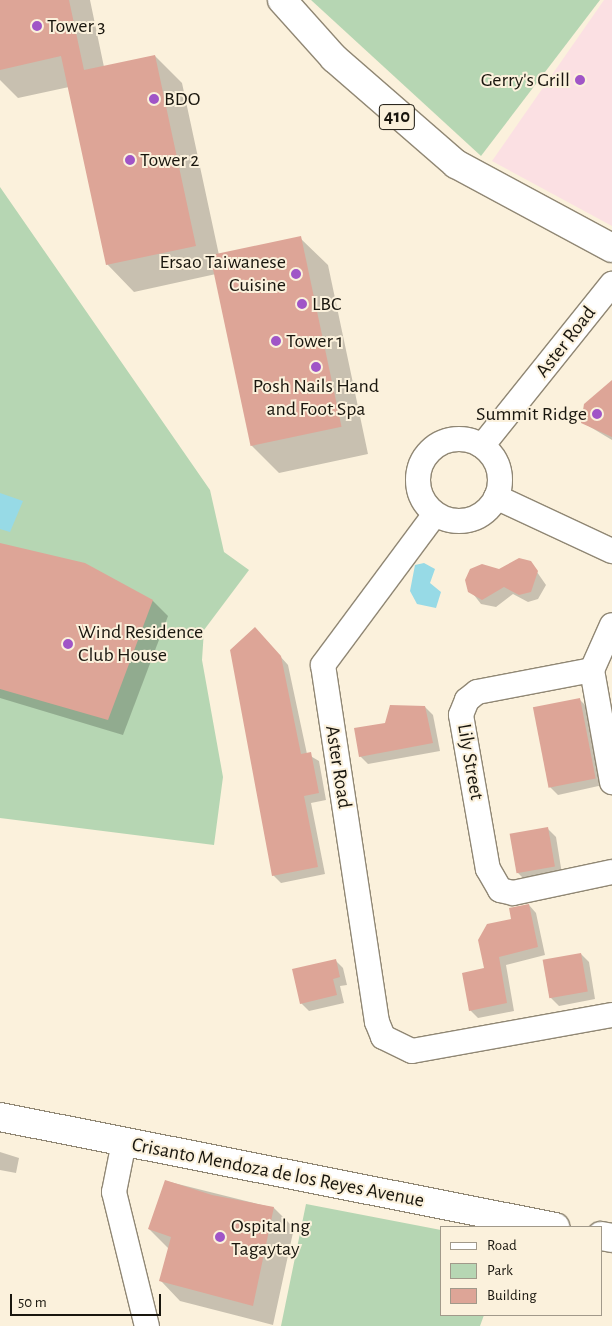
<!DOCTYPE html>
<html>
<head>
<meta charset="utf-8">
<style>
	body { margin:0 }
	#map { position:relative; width:612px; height:1326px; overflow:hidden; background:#fbf1dc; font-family:"Alegreya Sans",sans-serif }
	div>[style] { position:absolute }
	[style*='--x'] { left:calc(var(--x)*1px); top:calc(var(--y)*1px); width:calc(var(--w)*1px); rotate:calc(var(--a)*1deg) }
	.commercial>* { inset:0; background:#fbe0e3 }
	.green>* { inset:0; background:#b6d6b3 }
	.water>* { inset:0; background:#97dae6 }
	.shadow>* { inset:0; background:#0003 }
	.building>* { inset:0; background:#dda597; transform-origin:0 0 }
	.roads { filter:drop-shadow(1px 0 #908774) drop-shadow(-1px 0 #908774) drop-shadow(0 1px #908774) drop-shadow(0 -1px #908774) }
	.minor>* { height:24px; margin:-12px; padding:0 12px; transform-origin:12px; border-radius:12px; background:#fff }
	.minor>.ring { margin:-12px; padding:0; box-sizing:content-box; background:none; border:24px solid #fff; border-radius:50% }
	.secondary>* { height:28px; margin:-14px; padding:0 14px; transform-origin:14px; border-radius:14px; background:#fff }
	.primary>* { height:28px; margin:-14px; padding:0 14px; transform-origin:14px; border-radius:14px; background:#fff }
	.dots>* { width:14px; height:14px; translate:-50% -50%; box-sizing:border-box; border:2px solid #fbf1dc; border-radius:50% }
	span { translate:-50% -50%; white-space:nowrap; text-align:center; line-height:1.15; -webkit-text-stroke:4px #fbf1dc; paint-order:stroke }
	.shield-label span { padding:1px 4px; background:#fbf1dc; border:1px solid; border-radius:4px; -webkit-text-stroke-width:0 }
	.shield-label { font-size:19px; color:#19160e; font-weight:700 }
	.poi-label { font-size:20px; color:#19160e }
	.left { translate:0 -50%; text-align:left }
	.right { translate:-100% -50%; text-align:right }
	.street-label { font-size:20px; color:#19160e }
	.legend { position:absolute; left:440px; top:1226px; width:162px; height:90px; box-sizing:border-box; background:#fbf1dc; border:1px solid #a1998a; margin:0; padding:6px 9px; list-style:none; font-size:15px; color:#19160e }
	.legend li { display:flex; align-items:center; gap:10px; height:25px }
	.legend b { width:25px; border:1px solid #a1998a }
	.scale { position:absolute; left:10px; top:1294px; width:151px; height:22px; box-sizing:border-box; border:2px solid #19160e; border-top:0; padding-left:6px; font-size:15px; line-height:18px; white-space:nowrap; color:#19160e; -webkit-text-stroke:4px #fbf1dc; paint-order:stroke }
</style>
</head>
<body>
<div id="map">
	<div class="commercial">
		<div style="clip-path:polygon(604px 0,612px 0,612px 226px,492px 161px)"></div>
	</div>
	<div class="green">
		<div style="clip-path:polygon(311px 0,600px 0,481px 156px)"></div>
		<div style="clip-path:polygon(0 187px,210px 490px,224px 552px,249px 570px,204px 630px,202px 660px,223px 777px,214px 845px,0 818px)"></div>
		<div style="clip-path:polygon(306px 1204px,441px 1230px,441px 1315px,484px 1315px,480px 1326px,281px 1326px)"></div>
	</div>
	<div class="water">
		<div style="clip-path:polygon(0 493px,23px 501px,10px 532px,0 529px)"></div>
		<div style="clip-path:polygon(424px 563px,435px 569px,430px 583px,441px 592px,436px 608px,417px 604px,410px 591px,415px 565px)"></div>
	</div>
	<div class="shadow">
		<div style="clip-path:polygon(0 0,90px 0,104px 67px,155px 56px,182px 83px,219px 255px,300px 238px,328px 265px,368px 454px,279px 473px,252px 446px,216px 274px,134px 292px,107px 264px,69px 87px,18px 98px,0 80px)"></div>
		<div style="clip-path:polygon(612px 385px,612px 440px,582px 422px)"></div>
		<div style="clip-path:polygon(0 544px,84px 565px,153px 601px,168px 616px,123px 735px,0 698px)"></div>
		<div style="clip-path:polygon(530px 562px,546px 585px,538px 599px,528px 602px,513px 594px,496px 607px,481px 604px,467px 586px)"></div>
		<div style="clip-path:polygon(263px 637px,288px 665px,307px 754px,319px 761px,326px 800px,311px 803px,325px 874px,281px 883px,273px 875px)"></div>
		<div style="clip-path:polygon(580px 700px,588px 708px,603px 785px,558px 795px,550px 787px)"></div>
		<div style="clip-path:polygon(425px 707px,433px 715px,440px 751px,368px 764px,360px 756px,386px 724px)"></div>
		<div style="clip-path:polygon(548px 829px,556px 837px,562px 874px,526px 881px,518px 873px,511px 836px)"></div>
		<div style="clip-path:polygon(529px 905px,536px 913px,545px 955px,506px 965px,514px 1011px,478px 1018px,470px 1010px,485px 969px,513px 920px)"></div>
		<div style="clip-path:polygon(581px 954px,589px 962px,595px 999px,559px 1006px,551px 998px,545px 961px)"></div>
		<div style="clip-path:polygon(335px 960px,343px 968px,347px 985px,340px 986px,344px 1003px,309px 1011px,301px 1003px)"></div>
		<div style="clip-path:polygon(0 1152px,19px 1158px,16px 1173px,0 1170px)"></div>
		<div style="clip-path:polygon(166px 1181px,274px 1208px,294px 1228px,273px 1325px,180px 1301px,161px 1281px,169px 1249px,149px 1229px)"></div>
	</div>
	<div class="building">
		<div style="clip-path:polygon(0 0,69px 0,84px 70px,155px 55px,196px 246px,106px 265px,61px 56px,0 70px)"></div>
		<div style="left:301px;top:236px;width:195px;height:93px;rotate:78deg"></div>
		<div style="clip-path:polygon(612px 380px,612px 437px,581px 423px,584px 404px)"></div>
		<div style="clip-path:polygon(0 543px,85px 563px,153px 600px,108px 720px,0 689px)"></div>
		<div style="clip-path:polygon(519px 558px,531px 561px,538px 571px,531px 592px,519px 595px,504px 587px,482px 600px,468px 592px,465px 580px,470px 569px,482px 564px,499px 569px)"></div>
		<div style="clip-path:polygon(255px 627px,281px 656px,301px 754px,311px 752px,319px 793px,304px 796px,318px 867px,272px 876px,230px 650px)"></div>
		<div style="left:580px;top:698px;width:82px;height:48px;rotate:79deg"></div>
		<div style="clip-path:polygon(390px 705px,425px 706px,433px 743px,359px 757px,354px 728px,385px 723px)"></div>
		<div style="left:548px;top:827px;width:40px;height:39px;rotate:80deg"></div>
		<div style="clip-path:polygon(529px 904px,538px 947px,499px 957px,507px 1003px,469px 1011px,462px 973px,484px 968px,478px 940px,487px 924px,511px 919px,509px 908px)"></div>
		<div style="left:581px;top:953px;width:39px;height:39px;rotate:80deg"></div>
		<div style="clip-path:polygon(336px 959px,340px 977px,333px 979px,337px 995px,300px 1004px,292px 969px)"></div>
		<div style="clip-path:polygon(165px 1180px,212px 1195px,274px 1207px,253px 1306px,159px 1281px,171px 1237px,148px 1229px)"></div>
	</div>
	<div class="roads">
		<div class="minor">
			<div class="ring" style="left:418px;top:439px;width:58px;height:58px"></div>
			<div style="--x:482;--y:446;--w:208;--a:-51.3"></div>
			<div style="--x:496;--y:497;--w:128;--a:25"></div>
			<div style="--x:435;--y:514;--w:188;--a:126.6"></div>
			<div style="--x:323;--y:665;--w:361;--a:81.4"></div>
			<div style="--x:377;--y:1022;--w:16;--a:68"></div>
			<div style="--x:383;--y:1037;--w:32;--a:26"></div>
			<div style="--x:412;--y:1051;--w:203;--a:-10.2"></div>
			<div style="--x:592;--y:670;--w:117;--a:169.2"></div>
			<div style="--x:477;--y:692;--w:13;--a:141"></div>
			<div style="--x:467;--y:700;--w:16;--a:112"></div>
			<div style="--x:461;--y:715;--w:156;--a:80.1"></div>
			<div style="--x:488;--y:869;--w:24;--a:60"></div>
			<div style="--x:500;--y:890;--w:13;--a:13"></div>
			<div style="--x:513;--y:893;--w:101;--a:-12"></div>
			<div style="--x:592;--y:670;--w:114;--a:79.9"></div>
			<div style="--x:592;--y:670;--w:49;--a:-66"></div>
			<div style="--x:124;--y:1142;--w:51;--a:101.3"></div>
			<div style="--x:114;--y:1192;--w:138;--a:76.2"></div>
		</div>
		<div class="secondary">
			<div style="--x:0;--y:1117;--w:566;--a:11.21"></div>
			<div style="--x:601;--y:1236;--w:11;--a:10"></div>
		</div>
		<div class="primary">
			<div style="--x:282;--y:0;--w:78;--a:48.1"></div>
			<div style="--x:334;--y:58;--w:162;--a:41"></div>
			<div style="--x:456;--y:164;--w:177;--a:28.3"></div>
		</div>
	</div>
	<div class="dots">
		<div style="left:37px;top:26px;background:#a055c7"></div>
		<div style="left:580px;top:80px;background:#a055c7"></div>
		<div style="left:154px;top:99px;background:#a055c7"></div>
		<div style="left:130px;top:160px;background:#a055c7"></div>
		<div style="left:296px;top:274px;background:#a055c7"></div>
		<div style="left:302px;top:304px;background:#a055c7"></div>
		<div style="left:276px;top:341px;background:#a055c7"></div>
		<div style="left:316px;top:367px;background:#a055c7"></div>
		<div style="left:597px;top:414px;background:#a055c7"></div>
		<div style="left:68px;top:644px;background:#a055c7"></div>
		<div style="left:220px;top:1237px;background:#a055c7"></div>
	</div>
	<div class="shield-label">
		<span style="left:397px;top:117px">410</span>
	</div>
	<div class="poi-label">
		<span class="left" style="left:47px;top:26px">Tower 3</span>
		<span class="right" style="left:570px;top:80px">Gerry's Grill</span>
		<span class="left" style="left:164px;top:99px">BDO</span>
		<span class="left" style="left:140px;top:160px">Tower 2</span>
		<span class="right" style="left:286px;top:274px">Ersao Taiwanese<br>Cuisine</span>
		<span class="left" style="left:312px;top:304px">LBC</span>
		<span class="left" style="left:286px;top:341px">Tower 1</span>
		<span style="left:316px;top:398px">Posh Nails Hand<br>and Foot Spa</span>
		<span class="right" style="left:587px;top:414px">Summit Ridge</span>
		<span class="left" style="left:78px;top:644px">Wind Residence<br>Club House</span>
		<span class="left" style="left:231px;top:1238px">Ospital ng<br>Tagaytay</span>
	</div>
	<div class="street-label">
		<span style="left:566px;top:342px;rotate:-52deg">Aster Road</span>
		<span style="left:470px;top:762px;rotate:80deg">Lily Street</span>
		<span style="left:338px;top:767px;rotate:81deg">Aster Road</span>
		<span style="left:278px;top:1173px;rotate:11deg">Crisanto Mendoza de los Reyes Avenue</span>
	</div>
	<ul class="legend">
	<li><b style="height:6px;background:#fff"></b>Road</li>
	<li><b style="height:14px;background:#b6d6b3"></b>Park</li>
	<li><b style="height:14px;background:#dda597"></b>Building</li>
	</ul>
	<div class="scale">50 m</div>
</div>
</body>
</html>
